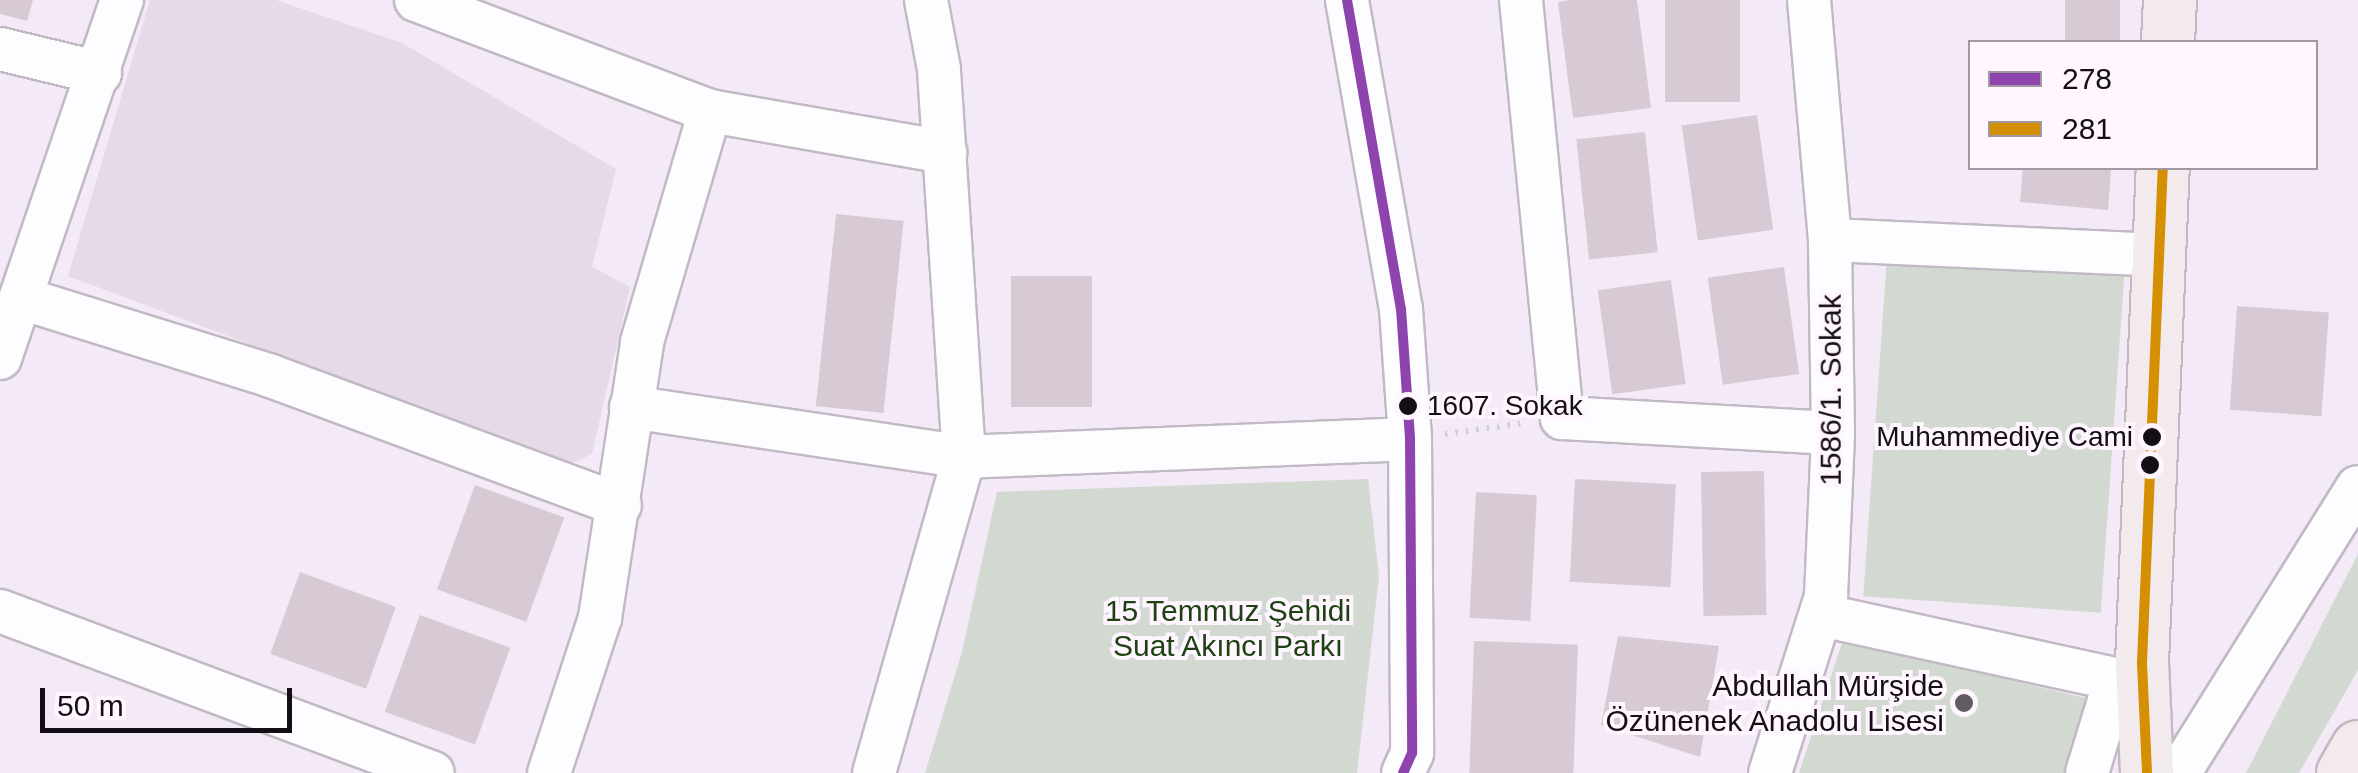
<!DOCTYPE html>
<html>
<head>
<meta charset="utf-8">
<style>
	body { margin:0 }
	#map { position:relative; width:2358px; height:773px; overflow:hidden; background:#f4e9f6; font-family:Helvetica,sans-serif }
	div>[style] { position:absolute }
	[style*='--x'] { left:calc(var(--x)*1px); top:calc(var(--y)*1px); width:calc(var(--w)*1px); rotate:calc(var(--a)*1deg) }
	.education>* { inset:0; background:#e6d9e8 }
	.green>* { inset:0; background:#d2d9d0; transform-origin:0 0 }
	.building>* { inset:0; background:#d7cad4; transform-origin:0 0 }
	.path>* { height:6px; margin-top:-3px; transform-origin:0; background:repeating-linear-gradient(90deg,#d2cfd2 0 2.5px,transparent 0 10.5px) }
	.roads { filter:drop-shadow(2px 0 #c1b9c3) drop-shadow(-2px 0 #c1b9c3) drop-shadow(0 2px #c1b9c3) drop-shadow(0 -2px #c1b9c3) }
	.minor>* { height:42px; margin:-21px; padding:0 21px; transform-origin:21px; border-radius:21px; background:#fdfcfe }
	.major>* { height:52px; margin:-26px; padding:0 26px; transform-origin:26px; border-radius:26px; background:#f3eaee }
	.bus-1>* { height:10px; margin:-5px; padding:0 5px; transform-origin:5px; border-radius:5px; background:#8e44ad }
	.bus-2>* { height:10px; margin:-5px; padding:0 5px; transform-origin:5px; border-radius:5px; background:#d58f03 }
	.dots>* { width:28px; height:28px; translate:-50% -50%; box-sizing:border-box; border:5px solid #fef5ff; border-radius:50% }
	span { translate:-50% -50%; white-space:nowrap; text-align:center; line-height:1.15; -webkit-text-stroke:8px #fef5ff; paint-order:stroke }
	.bus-label { font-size:28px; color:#150e16 }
	.left { translate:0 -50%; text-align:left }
	.right { translate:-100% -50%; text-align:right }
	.street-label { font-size:30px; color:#150e16 }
	.park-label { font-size:30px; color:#1f4212 }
	.poi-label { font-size:30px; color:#150e16 }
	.legend { position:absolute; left:1968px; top:40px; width:350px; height:130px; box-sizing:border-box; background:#fef5ff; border:2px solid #a199a2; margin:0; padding:12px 18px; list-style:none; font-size:30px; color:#150e16 }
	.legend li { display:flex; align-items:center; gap:20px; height:50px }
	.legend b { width:50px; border:2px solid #a199a2 }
	.scale { position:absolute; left:40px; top:688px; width:252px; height:45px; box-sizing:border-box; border:5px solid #150e16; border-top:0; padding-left:12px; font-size:30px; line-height:35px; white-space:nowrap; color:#150e16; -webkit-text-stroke:8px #fef5ff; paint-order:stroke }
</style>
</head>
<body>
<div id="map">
	<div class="education">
		<div style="clip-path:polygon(150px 0,276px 0,402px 43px,616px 169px,592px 267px,630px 287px,592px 454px,570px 464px,68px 276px)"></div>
	</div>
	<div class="green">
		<div style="left:1887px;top:257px;width:238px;height:340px;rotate:4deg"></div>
		<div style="clip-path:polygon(1368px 479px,1379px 576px,1357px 773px,925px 773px,962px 652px,997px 492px)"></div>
		<div style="clip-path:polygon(2358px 554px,2358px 670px,2299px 773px,2246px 773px)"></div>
		<div style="clip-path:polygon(1843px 640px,2089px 699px,2065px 773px,1799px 773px)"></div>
	</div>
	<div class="building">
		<div style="clip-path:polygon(0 0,33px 0,27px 21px,0 14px)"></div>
		<div style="clip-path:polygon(1571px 0,1637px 0,1651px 108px,1573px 118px,1558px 2px)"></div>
		<div style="left:1665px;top:0;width:75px;height:102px"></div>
		<div style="left:2065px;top:0;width:55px;height:42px"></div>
		<div style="left:1757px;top:115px;width:116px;height:76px;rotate:82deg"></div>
		<div style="left:1645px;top:132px;width:121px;height:69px;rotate:84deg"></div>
		<div style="clip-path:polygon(2023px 168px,2111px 168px,2108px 210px,2020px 202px)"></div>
		<div style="left:836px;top:214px;width:68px;height:193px;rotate:6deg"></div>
		<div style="left:1784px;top:267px;width:108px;height:77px;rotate:82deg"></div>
		<div style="left:1011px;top:276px;width:81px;height:131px"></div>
		<div style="left:1671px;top:280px;width:105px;height:74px;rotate:82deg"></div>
		<div style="left:2237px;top:306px;width:92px;height:104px;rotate:4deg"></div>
		<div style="left:1764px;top:471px;width:144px;height:63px;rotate:89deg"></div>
		<div style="left:1575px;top:479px;width:101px;height:103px;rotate:3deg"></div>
		<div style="left:475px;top:485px;width:95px;height:111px;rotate:20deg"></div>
		<div style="left:1476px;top:492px;width:61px;height:126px;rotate:3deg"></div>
		<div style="left:300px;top:572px;width:102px;height:87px;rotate:20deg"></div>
		<div style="left:420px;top:615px;width:96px;height:103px;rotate:20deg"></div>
		<div style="clip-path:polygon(1618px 636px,1719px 646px,1700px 757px,1601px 725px)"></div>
		<div style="left:1474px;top:641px;width:104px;height:132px;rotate:2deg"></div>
	</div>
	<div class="path">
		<div style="--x:1445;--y:434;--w:82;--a:-7.7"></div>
	</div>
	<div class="roads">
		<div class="minor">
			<div style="--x:416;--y:0;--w:314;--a:20.7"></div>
			<div style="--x:710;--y:111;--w:239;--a:9.9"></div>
			<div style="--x:1347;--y:0;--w:314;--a:80.1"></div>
			<div style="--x:1401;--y:309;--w:130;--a:86"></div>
			<div style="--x:1410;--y:439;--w:314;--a:89.6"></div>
			<div style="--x:1412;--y:753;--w:22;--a:114"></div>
			<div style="--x:1521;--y:0;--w:420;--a:84.4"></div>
			<div style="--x:1562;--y:418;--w:271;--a:3.2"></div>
			<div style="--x:0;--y:49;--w:103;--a:13.5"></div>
			<div style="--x:1830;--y:240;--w:329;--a:2.6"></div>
			<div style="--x:21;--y:298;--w:262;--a:17.3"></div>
			<div style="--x:271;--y:376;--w:372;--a:20.3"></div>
			<div style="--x:0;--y:358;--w:378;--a:-71.2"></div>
			<div style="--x:631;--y:407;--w:337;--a:8.5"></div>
			<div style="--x:964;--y:457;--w:446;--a:-2.3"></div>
			<div style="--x:0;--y:611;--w:462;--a:20.5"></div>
			<div style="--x:1821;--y:615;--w:329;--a:12.3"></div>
			<div style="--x:549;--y:773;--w:163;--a:-71.8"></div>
			<div style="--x:600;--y:618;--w:279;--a:-81.3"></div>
			<div style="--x:642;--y:342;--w:241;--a:-73.6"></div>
			<div style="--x:874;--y:773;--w:329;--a:-74.1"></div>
			<div style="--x:964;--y:457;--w:389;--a:-93.7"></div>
			<div style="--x:939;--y:69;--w:70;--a:-100.7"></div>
			<div style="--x:1770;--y:773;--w:186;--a:-72.4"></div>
			<div style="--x:1826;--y:596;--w:163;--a:-87.5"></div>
			<div style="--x:1833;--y:433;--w:193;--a:-90.9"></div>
			<div style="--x:1830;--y:240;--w:241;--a:-95"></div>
			<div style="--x:2087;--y:773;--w:96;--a:-73.1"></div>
			<div style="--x:2179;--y:773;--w:337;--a:-58"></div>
		</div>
		<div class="major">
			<div style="--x:2168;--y:42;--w:42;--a:-87.3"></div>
			<div style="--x:2147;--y:773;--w:110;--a:-92.6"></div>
			<div style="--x:2142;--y:663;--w:495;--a:-87.6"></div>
			<div style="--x:2343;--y:773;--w:30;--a:-60"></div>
		</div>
	</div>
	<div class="bus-1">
		<div style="--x:1347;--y:0;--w:314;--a:80.1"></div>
		<div style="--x:1401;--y:309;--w:130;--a:86"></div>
		<div style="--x:1410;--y:439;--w:314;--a:89.6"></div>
		<div style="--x:1412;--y:753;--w:22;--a:114"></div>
	</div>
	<div class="bus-2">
		<div style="--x:2147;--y:773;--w:110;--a:-92.6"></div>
		<div style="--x:2142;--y:663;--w:495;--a:-87.6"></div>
	</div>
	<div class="dots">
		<div style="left:1408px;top:406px;background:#150e16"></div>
		<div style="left:2152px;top:437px;background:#150e16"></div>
		<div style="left:2150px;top:465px;background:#150e16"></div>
		<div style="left:1964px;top:703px;background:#635b64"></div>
	</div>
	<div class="bus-label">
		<span class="left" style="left:1427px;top:406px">1607. Sokak</span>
		<span class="right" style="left:2133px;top:437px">Muhammediye Cami</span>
	</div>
	<div class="street-label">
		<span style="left:1831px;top:390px;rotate:-90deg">1586/1. Sokak</span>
	</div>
	<div class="park-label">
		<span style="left:1228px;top:628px">15 Temmuz Şehidi<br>Suat Akıncı Parkı</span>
	</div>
	<div class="poi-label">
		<span class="right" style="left:1944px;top:703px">Abdullah Mürşide<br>Özünenek Anadolu Lisesi</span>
	</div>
	<ul class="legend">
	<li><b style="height:12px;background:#8e44ad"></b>278</li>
	<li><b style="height:12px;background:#d58f03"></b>281</li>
	</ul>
	<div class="scale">50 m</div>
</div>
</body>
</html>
